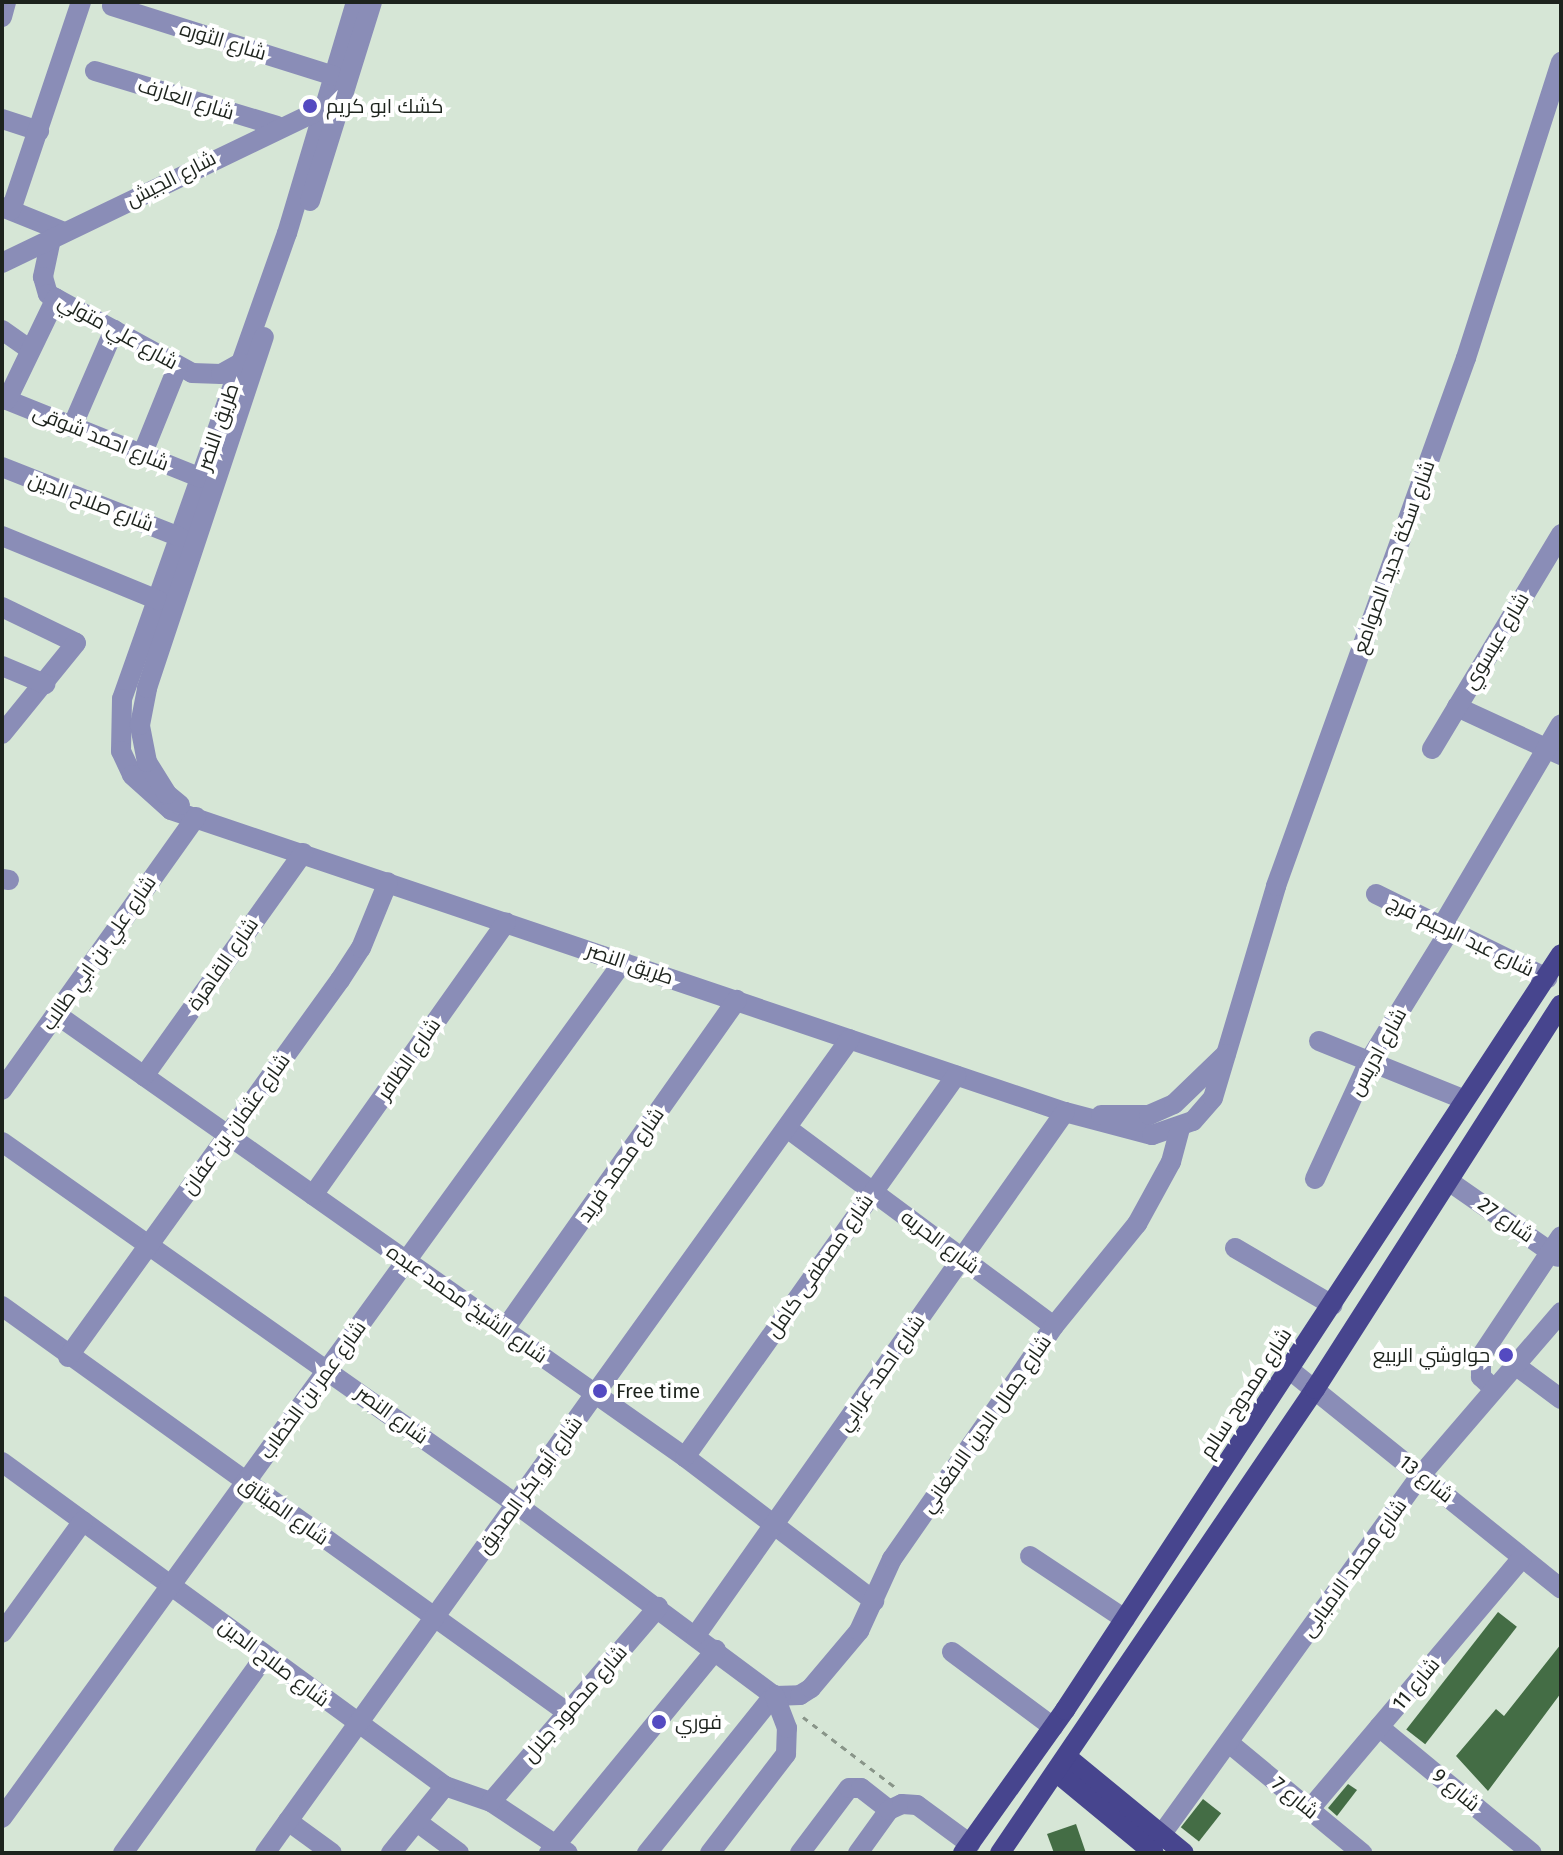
<!DOCTYPE html>
<html>
<head>
<meta charset="utf-8">
<style>
	body { margin:0 }
	#map { position:relative; width:1563px; height:1855px; overflow:hidden; background:#d6e6d6; font-family:"Fira Sans",Cairo,sans-serif }
	div>[style] { position:absolute }
	[style*='--x'] { left:calc(var(--x)*1px); top:calc(var(--y)*1px); width:calc(var(--w)*1px); rotate:calc(var(--a)*1deg) }
	.building>* { inset:0; background:#446d45; transform-origin:0 0 }
	.path>* { height:3px; margin-top:-1.5px; transform-origin:0; background:repeating-linear-gradient(90deg,#899589 0 6px,transparent 0 12px) }
	.minor>* { height:20px; margin:-10px; padding:0 10px; transform-origin:10px; border-radius:10px; background:#8a8db7 }
	.major>* { height:20px; margin:-10px; padding:0 10px; transform-origin:10px; border-radius:10px; background:#47458e }
	.dots>* { width:22px; height:22px; translate:-50% -50%; box-sizing:border-box; border:4px solid #fff; border-radius:50% }
	span { translate:-50% -50%; white-space:nowrap; text-align:center; line-height:1.15; -webkit-text-stroke:8px #fff; paint-order:stroke }
	.street-label { font-size:20px; color:#1d231d }
	.poi-label { font-size:20px; color:#1d231d }
	.left { translate:0 -50%; text-align:left }
	.right { translate:-100% -50%; text-align:right }
	.frame { position:absolute; inset:0; border:4px solid #1d231d; pointer-events:none }
</style>
</head>
<body>
<div id="map">
	<div class="building">
		<div style="left:1498px;top:1612px;width:24px;height:149px;rotate:38deg"></div>
		<div style="clip-path:polygon(1561px 1644px,1561px 1693px,1488px 1791px,1456px 1756px,1496px 1709px,1504px 1716px)"></div>
		<div style="clip-path:polygon(1348px 1784px,1357px 1790px,1337px 1816px,1328px 1808px)"></div>
		<div style="left:1203px;top:1799px;width:23px;height:36px;rotate:38deg"></div>
		<div style="clip-path:polygon(1076px 1824px,1086px 1853px,1054px 1853px,1047px 1834px)"></div>
	</div>
	<div class="path">
		<div style="--x:803;--y:1717;--w:116;--a:37.3"></div>
	</div>
	<div class="minor">
		<div style="--x:356;--y:2;--w:241;--a:106.6"></div>
		<div style="--x:287;--y:233;--w:494;--a:109.5"></div>
		<div style="--x:122;--y:699;--w:52;--a:91.1"></div>
		<div style="--x:121;--y:751;--w:26;--a:65"></div>
		<div style="--x:132;--y:775;--w:52;--a:41.9"></div>
		<div style="--x:171;--y:810;--w:944;--a:18.67"></div>
		<div style="--x:1065;--y:1112;--w:90;--a:14.8"></div>
		<div style="--x:1152;--y:1135;--w:43;--a:-18.9"></div>
		<div style="--x:1193;--y:1121;--w:30;--a:-49"></div>
		<div style="--x:1213;--y:1098;--w:221;--a:-73.4"></div>
		<div style="--x:1276;--y:886;--w:561;--a:-70.21"></div>
		<div style="--x:1466;--y:358;--w:311;--a:-72.2"></div>
		<div style="--x:112;--y:6;--w:233;--a:17.5"></div>
		<div style="--x:2;--y:17;--w:16;--a:-75"></div>
		<div style="--x:95;--y:71;--w:190;--a:16.8"></div>
		<div style="--x:2;--y:119;--w:39;--a:18"></div>
		<div style="--x:310;--y:201;--w:208;--a:-72.7"></div>
		<div style="--x:2;--y:207;--w:67;--a:22"></div>
		<div style="--x:11;--y:210;--w:219;--a:-71.4"></div>
		<div style="--x:51;--y:239;--w:39;--a:102"></div>
		<div style="--x:43;--y:277;--w:18;--a:74"></div>
		<div style="--x:48;--y:294;--w:164;--a:28.7"></div>
		<div style="--x:192;--y:373;--w:29;--a:2"></div>
		<div style="--x:221;--y:374;--w:23;--a:-29"></div>
		<div style="--x:2;--y:263;--w:366;--a:-25.7"></div>
		<div style="--x:2;--y:330;--w:32;--a:35"></div>
		<div style="--x:2;--y:398;--w:214;--a:21.9"></div>
		<div style="--x:7;--y:400;--w:113;--a:-64.3"></div>
		<div style="--x:72;--y:427;--w:106;--a:-66.6"></div>
		<div style="--x:142;--y:455;--w:96;--a:-68"></div>
		<div style="--x:2;--y:467;--w:191;--a:21.5"></div>
		<div style="--x:2;--y:536;--w:169;--a:22.3"></div>
		<div style="--x:2;--y:607;--w:82;--a:25.9"></div>
		<div style="--x:76;--y:643;--w:117;--a:129.1"></div>
		<div style="--x:2;--y:666;--w:47;--a:22.7"></div>
		<div style="--x:1457;--y:707;--w:115;--a:24.8"></div>
		<div style="--x:1432;--y:749;--w:251;--a:-59"></div>
		<div style="--x:180;--y:805;--w:17;--a:-140"></div>
		<div style="--x:167;--y:794;--w:38;--a:-122"></div>
		<div style="--x:147;--y:762;--w:38;--a:-101"></div>
		<div style="--x:140;--y:725;--w:38;--a:-79"></div>
		<div style="--x:147;--y:688;--w:370;--a:-71.6"></div>
		<div style="--x:2;--y:879;--w:7;--a:8"></div>
		<div style="--x:1376;--y:894;--w:191;--a:26.2"></div>
		<div style="--x:1442;--y:926;--w:234;--a:-59.5"></div>
		<div style="--x:56;--y:1014;--w:769;--a:35.16"></div>
		<div style="--x:685;--y:1457;--w:238;--a:37.3"></div>
		<div style="--x:1319;--y:1041;--w:157;--a:22"></div>
		<div style="--x:144;--y:1076;--w:274;--a:-54.5"></div>
		<div style="--x:2;--y:1090;--w:335;--a:-54.6"></div>
		<div style="--x:1101;--y:1115;--w:48;--a:0"></div>
		<div style="--x:1149;--y:1115;--w:27;--a:-24"></div>
		<div style="--x:1174;--y:1104;--w:72;--a:-43.9"></div>
		<div style="--x:787;--y:1128;--w:332;--a:36.6"></div>
		<div style="--x:2;--y:1142;--w:629;--a:35.16"></div>
		<div style="--x:516;--y:1504;--w:322;--a:36.6"></div>
		<div style="--x:1315;--y:1179;--w:130;--a:-65.4"></div>
		<div style="--x:1369;--y:1061;--w:154;--a:-58.3"></div>
		<div style="--x:1450;--y:1182;--w:131;--a:34.8"></div>
		<div style="--x:313;--y:1195;--w:334;--a:-54.7"></div>
		<div style="--x:1235;--y:1248;--w:113;--a:30.4"></div>
		<div style="--x:2;--y:1306;--w:697;--a:35.72"></div>
		<div style="--x:504;--y:1330;--w:404;--a:-54.8"></div>
		<div style="--x:68;--y:1357;--w:465;--a:-54.2"></div>
		<div style="--x:340;--y:980;--w:38;--a:-57"></div>
		<div style="--x:361;--y:948;--w:71;--a:-67.8"></div>
		<div style="--x:1515;--y:1365;--w:57;--a:36.5"></div>
		<div style="--x:1290;--y:1370;--w:348;--a:38.9"></div>
		<div style="--x:1494;--y:1389;--w:18;--a:-137"></div>
		<div style="--x:1481;--y:1377;--w:21;--a:-90"></div>
		<div style="--x:1481;--y:1356;--w:144;--a:-56.3"></div>
		<div style="--x:685;--y:1457;--w:468;--a:-54.6"></div>
		<div style="--x:2;--y:1462;--w:549;--a:36.18"></div>
		<div style="--x:445;--y:1786;--w:49;--a:19.2"></div>
		<div style="--x:491;--y:1802;--w:92;--a:33.5"></div>
		<div style="--x:1030;--y:1556;--w:114;--a:33.6"></div>
		<div style="--x:2;--y:1633;--w:138;--a:-54.1"></div>
		<div style="--x:696;--y:1635;--w:640;--a:-54.8"></div>
		<div style="--x:952;--y:1652;--w:126;--a:36.6"></div>
		<div style="--x:775;--y:1696;--w:25;--a:-2"></div>
		<div style="--x:800;--y:1695;--w:13;--a:-32"></div>
		<div style="--x:811;--y:1688;--w:75;--a:-49.9"></div>
		<div style="--x:859;--y:1631;--w:79;--a:-65.4"></div>
		<div style="--x:892;--y:1559;--w:284;--a:-55.2"></div>
		<div style="--x:1054;--y:1326;--w:132;--a:-50.9"></div>
		<div style="--x:1137;--y:1224;--w:71;--a:-61.3"></div>
		<div style="--x:1171;--y:1162;--w:35;--a:-75"></div>
		<div style="--x:1379;--y:1727;--w:198;--a:39.5"></div>
		<div style="--x:1229;--y:1743;--w:173;--a:39.6"></div>
		<div style="--x:491;--y:1802;--w:257;--a:-49.4"></div>
		<div style="--x:1309;--y:1810;--w:330;--a:-49.8"></div>
		<div style="--x:2;--y:1818;--w:1058;--a:-54.04"></div>
		<div style="--x:288;--y:1821;--w:54;--a:36"></div>
		<div style="--x:417;--y:1822;--w:52;--a:36.4"></div>
		<div style="--x:1151;--y:1849;--w:461;--a:-54.2"></div>
		<div style="--x:1421;--y:1475;--w:215;--a:-49.3"></div>
		<div style="--x:123;--y:1853;--w:243;--a:-54.2"></div>
		<div style="--x:265;--y:1853;--w:1002;--a:-54.3"></div>
		<div style="--x:391;--y:1853;--w:86;--a:-51.1"></div>
		<div style="--x:549;--y:1853;--w:263;--a:-50.6"></div>
		<div style="--x:647;--y:1853;--w:203;--a:-51.2"></div>
		<div style="--x:710;--y:1853;--w:125;--a:-52.5"></div>
		<div style="--x:786;--y:1754;--w:26;--a:-88"></div>
		<div style="--x:787;--y:1728;--w:34;--a:-111"></div>
		<div style="--x:800;--y:1853;--w:81;--a:-53"></div>
		<div style="--x:849;--y:1788;--w:12;--a:0"></div>
		<div style="--x:861;--y:1788;--w:36;--a:38"></div>
		<div style="--x:858;--y:1853;--w:53;--a:-54.2"></div>
		<div style="--x:889;--y:1810;--w:14;--a:-25"></div>
		<div style="--x:902;--y:1804;--w:15;--a:4"></div>
		<div style="--x:917;--y:1805;--w:66;--a:36.3"></div>
	</div>
	<div class="major">
		<div style="--x:1067;--y:1757;--w:151;--a:39.4"></div>
		<div style="--x:1056;--y:1772;--w:127;--a:39.6"></div>
		<div style="--x:963;--y:1853;--w:176;--a:-54.5"></div>
		<div style="--x:1065;--y:1710;--w:904;--a:-56.73"></div>
		<div style="--x:1000;--y:1853;--w:561;--a:-55.83"></div>
		<div style="--x:1315;--y:1389;--w:456;--a:-57.4"></div>
	</div>
	<div class="dots">
		<div style="left:310px;top:106px;background:#544ac1"></div>
		<div style="left:1506px;top:1355px;background:#544ac1"></div>
		<div style="left:600px;top:1391px;background:#544ac1"></div>
		<div style="left:659px;top:1722px;background:#544ac1"></div>
	</div>
	<div class="street-label">
		<span style="left:223px;top:41px;rotate:17deg">شارع الثوره</span>
		<span style="left:186px;top:99px;rotate:17deg">شارع العارف</span>
		<span style="left:171px;top:179px;rotate:-27deg">شارع الجيش</span>
		<span style="left:118px;top:332px;rotate:29deg">شارع علي متولي</span>
		<span style="left:218px;top:427px;rotate:-71deg">طريق النصر</span>
		<span style="left:101px;top:438px;rotate:22deg">شارع احمد شوقى</span>
		<span style="left:91px;top:502px;rotate:21deg">شارع صلاح الدين</span>
		<span style="left:1394px;top:557px;rotate:-70deg">شارع سكة حديد الصوامع</span>
		<span style="left:1496px;top:641px;rotate:-59deg">شارع عيسوي</span>
		<span style="left:1461px;top:936px;rotate:26deg">شارع عبد الرحيم فرج</span>
		<span style="left:99px;top:953px;rotate:-55deg">شارع علي بن ابي طالب</span>
		<span style="left:223px;top:964px;rotate:-55deg">شارع القاهرة</span>
		<span style="left:630px;top:964px;rotate:19deg">طريق النصر</span>
		<span style="left:1378px;top:1052px;rotate:-61deg">شارع ادريس</span>
		<span style="left:409px;top:1059px;rotate:-55deg">شارع الظافر</span>
		<span style="left:236px;top:1124px;rotate:-54deg">شارع عثمان بن عفان</span>
		<span style="left:621px;top:1165px;rotate:-55deg">شارع محمد فريد</span>
		<span style="left:1506px;top:1220px;rotate:35deg">شارع 27</span>
		<span style="left:940px;top:1242px;rotate:37deg">شارع الحريه</span>
		<span style="left:820px;top:1266px;rotate:-55deg">شارع مصطفى كامل</span>
		<span style="left:467px;top:1304px;rotate:35deg">شارع الشيخ محمد عبده</span>
		<span style="left:881px;top:1373px;rotate:-55deg">شارع احمد عرابي</span>
		<span style="left:313px;top:1390px;rotate:-54deg">شارع عمر بن الخطاب</span>
		<span style="left:1246px;top:1393px;rotate:-57deg">شارع ممدوح سالم</span>
		<span style="left:392px;top:1415px;rotate:36deg">شارع النصر</span>
		<span style="left:986px;top:1424px;rotate:-55deg">شارع جمال الدين الافغاني</span>
		<span style="left:1426px;top:1479px;rotate:39deg">شارع 13</span>
		<span style="left:530px;top:1485px;rotate:-54deg">شارع أبو بكر الصديق</span>
		<span style="left:284px;top:1511px;rotate:35deg">شارع الميثاق</span>
		<span style="left:1354px;top:1568px;rotate:-54deg">شارع محمد الامبابى</span>
		<span style="left:274px;top:1663px;rotate:37deg">شارع صلاح الدين</span>
		<span style="left:1416px;top:1684px;rotate:-50deg">شارع 11</span>
		<span style="left:575px;top:1704px;rotate:-49deg">شارع محمود جلال</span>
		<span style="left:1456px;top:1790px;rotate:40deg">شارع 9</span>
		<span style="left:1295px;top:1798px;rotate:40deg">شارع 7</span>
	</div>
	<div class="poi-label">
		<span class="left" style="left:326px;top:106px">كشك ابو كريم</span>
		<span class="right" style="left:1490px;top:1355px">حواوشي الربيع</span>
		<span class="left" style="left:616px;top:1391px">Free time</span>
		<span class="left" style="left:675px;top:1722px">فوري</span>
	</div>
	<div class="frame"></div>
</div>
</body>
</html>
